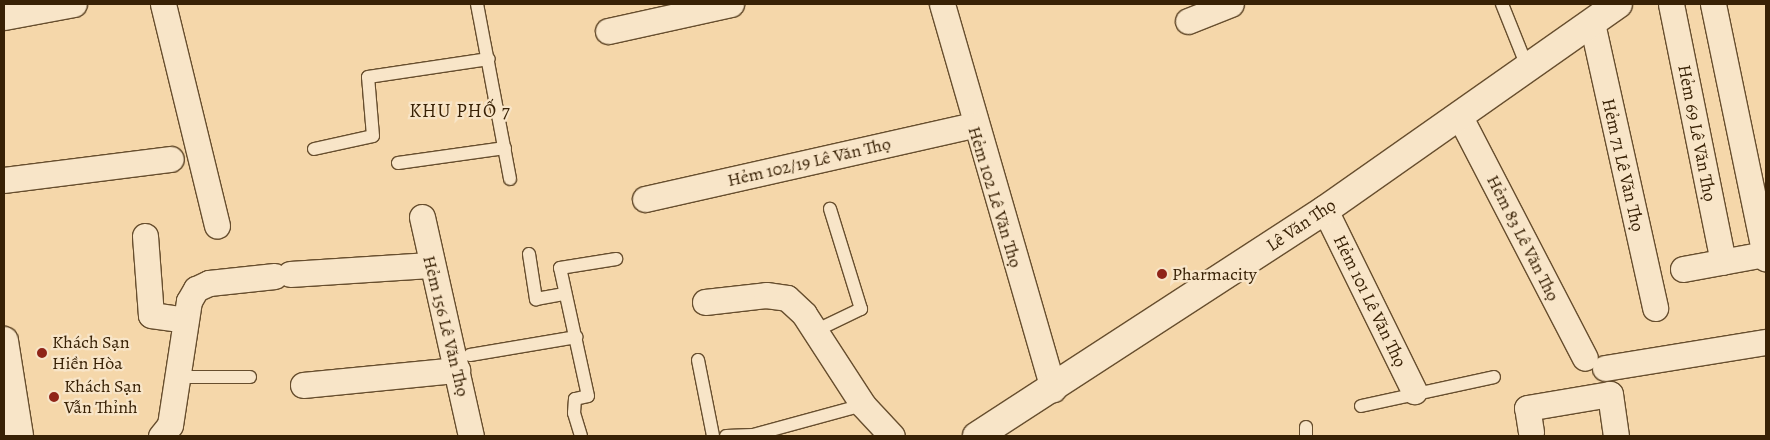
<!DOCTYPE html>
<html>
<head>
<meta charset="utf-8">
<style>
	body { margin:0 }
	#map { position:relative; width:1770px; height:440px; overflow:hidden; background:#f5d7aa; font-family:Alegreya,serif }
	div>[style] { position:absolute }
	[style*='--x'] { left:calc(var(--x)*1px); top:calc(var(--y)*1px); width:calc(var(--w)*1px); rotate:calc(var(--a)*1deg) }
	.roads { filter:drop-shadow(1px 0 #674e2e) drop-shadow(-1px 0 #674e2e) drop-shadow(0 1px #674e2e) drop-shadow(0 -1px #674e2e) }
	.service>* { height:12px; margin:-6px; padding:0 6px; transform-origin:6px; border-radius:6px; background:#f8e5c8 }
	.minor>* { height:25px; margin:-12.5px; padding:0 12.5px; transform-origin:12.5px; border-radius:12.5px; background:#f8e5c8 }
	.tertiary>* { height:28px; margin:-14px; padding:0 14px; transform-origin:14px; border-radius:14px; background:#f8e5c8 }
	.secondary>* { height:28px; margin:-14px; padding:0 14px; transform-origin:14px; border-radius:14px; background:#f8e5c8 }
	.dots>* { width:14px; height:14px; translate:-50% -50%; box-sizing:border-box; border:2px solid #f8e5c8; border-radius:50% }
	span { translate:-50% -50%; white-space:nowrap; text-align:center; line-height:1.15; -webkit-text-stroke:4.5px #f8e5c8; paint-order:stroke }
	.street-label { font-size:18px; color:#382105 }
	.poi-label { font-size:18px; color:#382105 }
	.left { translate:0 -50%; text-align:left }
	.neighbourhood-label { font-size:19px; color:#382105; letter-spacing:1px }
	.frame { position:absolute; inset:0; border:5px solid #382105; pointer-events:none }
</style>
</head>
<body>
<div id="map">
	<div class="roads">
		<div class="service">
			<div style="--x:477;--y:4;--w:178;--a:79.3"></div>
			<div style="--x:1502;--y:4;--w:70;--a:68.2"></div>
			<div style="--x:314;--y:149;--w:60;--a:-12.4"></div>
			<div style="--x:373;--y:136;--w:59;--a:-94.8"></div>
			<div style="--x:368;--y:77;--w:122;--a:-8.5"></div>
			<div style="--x:398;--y:163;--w:108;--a:-8"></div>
			<div style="--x:529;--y:254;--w:46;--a:81.2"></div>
			<div style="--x:536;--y:299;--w:29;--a:-10"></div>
			<div style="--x:815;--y:331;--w:51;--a:-25.6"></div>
			<div style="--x:861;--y:309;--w:105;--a:-107.2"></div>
			<div style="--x:470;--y:355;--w:108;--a:-9.6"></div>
			<div style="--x:698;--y:360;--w:77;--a:78.8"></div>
			<div style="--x:176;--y:377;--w:74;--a:0"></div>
			<div style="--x:1361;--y:406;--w:136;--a:-12.3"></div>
			<div style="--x:581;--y:436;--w:24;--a:-107"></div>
			<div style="--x:574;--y:413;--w:14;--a:-86"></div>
			<div style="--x:575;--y:399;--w:13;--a:-13"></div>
			<div style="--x:588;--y:396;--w:131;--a:-102.3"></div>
			<div style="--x:560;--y:268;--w:57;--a:-9.1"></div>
			<div style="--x:726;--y:436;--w:27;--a:-2"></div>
			<div style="--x:753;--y:435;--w:114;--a:-15.3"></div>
			<div style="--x:1306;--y:436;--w:9;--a:-90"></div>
		</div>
		<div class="minor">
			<div style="--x:163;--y:4;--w:228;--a:76.3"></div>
			<div style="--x:942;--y:4;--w:401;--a:73.9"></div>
			<div style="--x:1671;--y:4;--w:263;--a:78.6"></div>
			<div style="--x:1713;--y:4;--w:260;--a:78.3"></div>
			<div style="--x:4;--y:17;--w:71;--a:-10.5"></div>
			<div style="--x:1188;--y:21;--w:46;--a:-21.6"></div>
			<div style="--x:1592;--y:23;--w:292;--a:77.5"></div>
			<div style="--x:608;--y:31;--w:126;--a:-12.4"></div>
			<div style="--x:1460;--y:117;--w:271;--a:62.6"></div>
			<div style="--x:4;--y:180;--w:168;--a:-7.2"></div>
			<div style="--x:645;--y:199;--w:337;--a:-12.7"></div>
			<div style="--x:1325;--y:210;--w:202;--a:63.8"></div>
			<div style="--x:422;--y:217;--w:224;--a:77.4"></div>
			<div style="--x:145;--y:236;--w:79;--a:85.7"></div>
			<div style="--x:151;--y:315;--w:35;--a:8"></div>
			<div style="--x:1683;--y:269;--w:83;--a:-10.4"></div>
			<div style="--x:290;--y:274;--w:140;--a:-3.7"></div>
			<div style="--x:705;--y:302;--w:61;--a:-6.5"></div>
			<div style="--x:766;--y:295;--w:21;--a:8"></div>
			<div style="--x:787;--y:298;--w:23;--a:43"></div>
			<div style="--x:804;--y:314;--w:108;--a:57"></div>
			<div style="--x:863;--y:405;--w:42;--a:46.9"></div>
			<div style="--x:1605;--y:368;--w:163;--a:-9.2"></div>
			<div style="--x:303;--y:385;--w:155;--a:-5.6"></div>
			<div style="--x:1531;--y:432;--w:24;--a:-99"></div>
			<div style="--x:1527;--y:408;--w:84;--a:-9.6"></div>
			<div style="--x:1610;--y:394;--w:42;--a:81.9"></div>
			<div style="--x:161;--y:436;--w:14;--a:-51"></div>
			<div style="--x:170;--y:425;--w:125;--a:-81.3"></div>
			<div style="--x:189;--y:301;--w:14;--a:-60"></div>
			<div style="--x:196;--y:289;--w:14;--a:-25"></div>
			<div style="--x:209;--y:283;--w:66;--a:-6.1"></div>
		</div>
		<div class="tertiary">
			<div style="--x:4;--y:341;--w:96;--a:81"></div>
		</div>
		<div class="secondary">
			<div style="--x:977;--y:436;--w:415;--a:-33"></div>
			<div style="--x:1325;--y:210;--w:358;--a:-35.1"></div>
		</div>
	</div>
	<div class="dots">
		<div style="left:1162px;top:274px;background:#8f2418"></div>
		<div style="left:42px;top:353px;background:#8f2418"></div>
		<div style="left:54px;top:397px;background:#8f2418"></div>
	</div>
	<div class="street-label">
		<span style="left:1697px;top:133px;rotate:79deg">Hẻm 69 Lê Văn Thọ</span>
		<span style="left:809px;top:162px;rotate:-13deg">Hẻm 102/19 Lê Văn Thọ</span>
		<span style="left:1623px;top:165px;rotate:77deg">Hẻm 71 Lê Văn Thọ</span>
		<span style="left:995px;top:197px;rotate:73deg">Hẻm 102 Lê Văn Thọ</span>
		<span style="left:1301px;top:225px;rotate:-34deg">Lê Văn Thọ</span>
		<span style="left:1523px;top:238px;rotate:63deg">Hẻm 83 Lê Văn Thọ</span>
		<span style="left:1370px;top:301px;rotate:64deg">Hẻm 101 Lê Văn Thọ</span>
		<span style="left:446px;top:326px;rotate:76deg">Hẻm 156 Lê Văn Thọ</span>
	</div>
	<div class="poi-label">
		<span class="left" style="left:1172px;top:274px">Pharmacity</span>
		<span class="left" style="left:52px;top:353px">Khách Sạn<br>Hiền Hòa</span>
		<span class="left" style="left:64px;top:397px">Khách Sạn<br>Vẫn Thỉnh</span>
	</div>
	<div class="neighbourhood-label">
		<span style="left:460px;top:112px">KHU PHỐ 7</span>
	</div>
	<div class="frame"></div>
</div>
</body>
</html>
